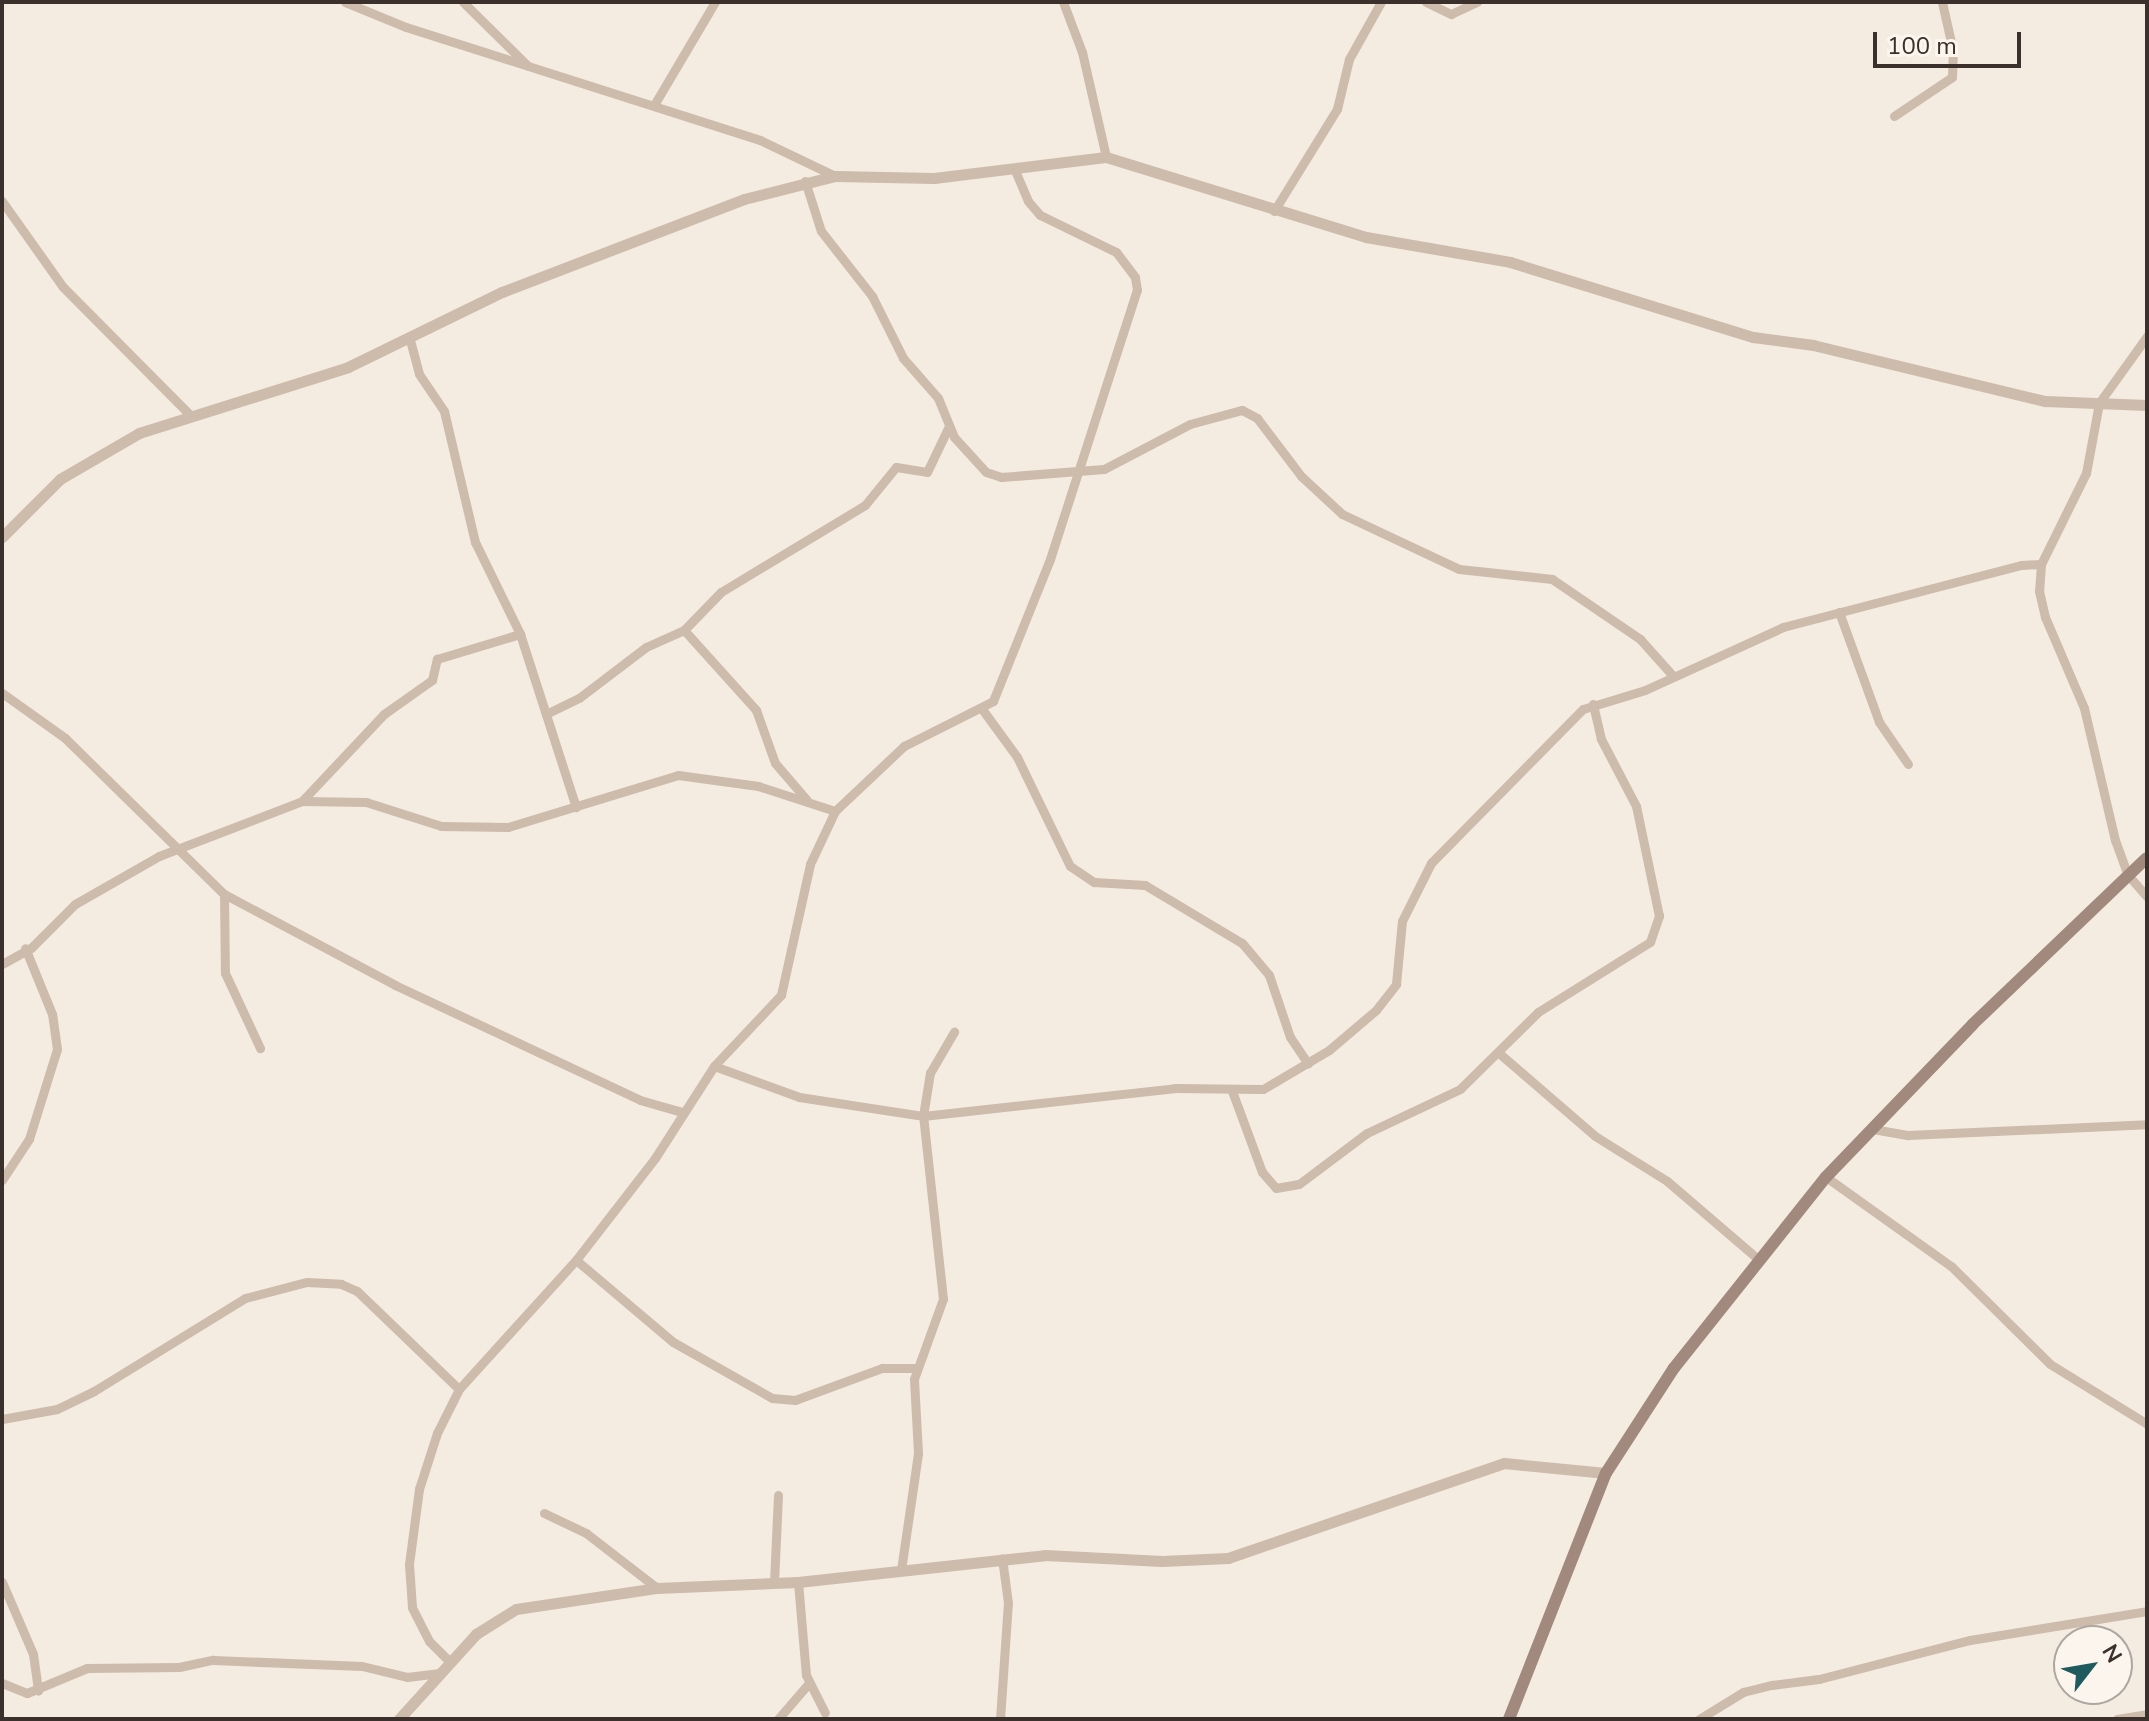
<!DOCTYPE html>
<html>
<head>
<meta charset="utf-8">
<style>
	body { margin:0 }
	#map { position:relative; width:2149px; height:1721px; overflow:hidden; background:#f4ebe1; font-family:"Nunito Sans",sans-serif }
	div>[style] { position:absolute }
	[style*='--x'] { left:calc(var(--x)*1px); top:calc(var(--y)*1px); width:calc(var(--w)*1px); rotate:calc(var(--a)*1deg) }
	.minor>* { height:9px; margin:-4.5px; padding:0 4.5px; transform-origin:4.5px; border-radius:4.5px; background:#cdbbac }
	.tertiary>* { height:11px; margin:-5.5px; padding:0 5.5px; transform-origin:5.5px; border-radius:5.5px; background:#cdbbac }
	.secondary>* { height:12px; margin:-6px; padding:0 6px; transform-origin:6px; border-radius:6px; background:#a18a7d }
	span { translate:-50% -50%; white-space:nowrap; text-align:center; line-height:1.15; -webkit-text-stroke:6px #fbf5ee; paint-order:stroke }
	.frame { position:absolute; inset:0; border:4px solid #3b302b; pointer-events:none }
	.north { position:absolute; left:2053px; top:1625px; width:80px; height:80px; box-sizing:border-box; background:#fbf5ee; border:2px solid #aea6a0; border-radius:50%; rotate:59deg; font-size:22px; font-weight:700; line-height:32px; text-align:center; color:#3b302b }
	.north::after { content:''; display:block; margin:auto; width:28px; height:36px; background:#1f5a5e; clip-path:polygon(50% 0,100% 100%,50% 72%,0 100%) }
	.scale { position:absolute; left:1873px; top:32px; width:148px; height:36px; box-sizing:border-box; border:4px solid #3b302b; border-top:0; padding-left:10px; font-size:24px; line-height:28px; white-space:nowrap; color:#3b302b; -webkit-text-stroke:6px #fbf5ee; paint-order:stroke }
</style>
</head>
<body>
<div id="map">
	<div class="minor">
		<div style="--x:345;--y:2;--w:66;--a:22.3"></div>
		<div style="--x:406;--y:27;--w:372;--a:17.7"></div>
		<div style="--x:760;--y:140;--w:83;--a:25.6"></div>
		<div style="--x:463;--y:2;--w:91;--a:44.6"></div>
		<div style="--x:1063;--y:2;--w:53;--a:69.2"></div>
		<div style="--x:1082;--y:52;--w:108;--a:77.1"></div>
		<div style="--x:1426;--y:2;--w:28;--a:26"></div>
		<div style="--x:1451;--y:14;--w:29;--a:-25"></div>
		<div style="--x:654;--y:105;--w:120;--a:-59.4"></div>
		<div style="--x:1894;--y:116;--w:70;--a:-33.9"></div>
		<div style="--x:1952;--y:77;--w:26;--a:-88"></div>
		<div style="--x:1953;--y:51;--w:50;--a:-102.7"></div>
		<div style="--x:805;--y:181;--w:52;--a:72.3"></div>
		<div style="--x:821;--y:231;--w:83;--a:51.9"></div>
		<div style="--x:872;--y:296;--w:69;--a:63.4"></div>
		<div style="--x:903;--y:358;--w:53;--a:48.8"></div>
		<div style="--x:938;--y:398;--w:42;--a:67.7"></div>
		<div style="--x:954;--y:437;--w:47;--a:47.6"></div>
		<div style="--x:986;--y:472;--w:16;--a:18"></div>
		<div style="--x:1001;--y:477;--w:103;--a:-4.4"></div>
		<div style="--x:1104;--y:469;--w:97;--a:-27.6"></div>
		<div style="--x:1190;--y:424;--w:54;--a:-15.1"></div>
		<div style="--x:1242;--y:410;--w:17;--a:28"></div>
		<div style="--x:1257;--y:418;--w:73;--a:52.8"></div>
		<div style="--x:1301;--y:476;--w:56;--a:42.8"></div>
		<div style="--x:1342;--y:514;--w:129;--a:25.2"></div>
		<div style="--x:1459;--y:569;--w:94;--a:6.1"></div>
		<div style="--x:1552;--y:579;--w:107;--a:34.3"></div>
		<div style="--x:1640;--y:639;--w:50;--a:48.3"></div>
		<div style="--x:2;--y:201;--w:105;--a:54.7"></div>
		<div style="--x:63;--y:287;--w:179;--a:45.2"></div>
		<div style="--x:1274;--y:211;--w:120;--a:-58.3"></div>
		<div style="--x:1337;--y:109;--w:51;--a:-76.5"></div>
		<div style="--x:1349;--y:59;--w:65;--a:-60.7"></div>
		<div style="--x:2147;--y:336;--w:82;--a:125.6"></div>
		<div style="--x:2099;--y:403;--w:71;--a:100.5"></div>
		<div style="--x:2086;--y:473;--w:102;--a:116.3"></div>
		<div style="--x:2041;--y:564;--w:27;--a:94"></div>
		<div style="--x:2039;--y:591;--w:27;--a:77"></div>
		<div style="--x:2045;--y:617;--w:99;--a:66.8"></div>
		<div style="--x:2084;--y:708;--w:136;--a:76.8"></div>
		<div style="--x:2115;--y:840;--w:37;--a:70"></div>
		<div style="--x:2128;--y:875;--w:29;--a:49"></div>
		<div style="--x:410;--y:340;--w:35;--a:75"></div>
		<div style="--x:419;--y:374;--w:45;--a:56"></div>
		<div style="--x:444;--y:411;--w:135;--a:76.7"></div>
		<div style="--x:475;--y:542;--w:102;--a:63.9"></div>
		<div style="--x:520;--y:634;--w:182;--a:72.1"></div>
		<div style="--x:1839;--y:612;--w:117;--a:70"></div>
		<div style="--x:1879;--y:722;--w:51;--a:55.4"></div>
		<div style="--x:684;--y:630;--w:108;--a:48"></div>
		<div style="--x:756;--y:710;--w:56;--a:70.3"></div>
		<div style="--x:775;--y:763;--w:48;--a:49.3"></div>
		<div style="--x:2;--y:693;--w:77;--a:35.5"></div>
		<div style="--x:65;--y:738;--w:223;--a:44.5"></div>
		<div style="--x:224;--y:894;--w:194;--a:28"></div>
		<div style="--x:395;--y:985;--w:271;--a:25.1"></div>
		<div style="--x:640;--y:1100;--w:44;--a:15.9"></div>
		<div style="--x:982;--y:709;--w:59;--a:53.9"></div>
		<div style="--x:1017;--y:757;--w:121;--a:64.1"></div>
		<div style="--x:1070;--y:866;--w:29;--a:34"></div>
		<div style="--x:1094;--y:882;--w:51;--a:3.4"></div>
		<div style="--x:1145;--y:885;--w:113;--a:30.9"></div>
		<div style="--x:1242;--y:943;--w:42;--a:49.8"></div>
		<div style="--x:1269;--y:975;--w:65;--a:71.3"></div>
		<div style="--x:1290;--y:1037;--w:32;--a:56"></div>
		<div style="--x:546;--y:714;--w:37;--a:-26"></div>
		<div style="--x:579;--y:698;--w:84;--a:-37.3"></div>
		<div style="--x:646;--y:647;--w:42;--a:-24.1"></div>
		<div style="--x:684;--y:630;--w:53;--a:-45.8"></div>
		<div style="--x:721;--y:592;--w:168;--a:-31.1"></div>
		<div style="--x:865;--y:505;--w:49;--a:-50.8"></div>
		<div style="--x:896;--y:467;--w:31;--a:9"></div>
		<div style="--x:927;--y:472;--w:51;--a:-64.4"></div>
		<div style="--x:302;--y:801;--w:120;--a:-46.7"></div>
		<div style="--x:384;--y:714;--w:59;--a:-35.3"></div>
		<div style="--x:432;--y:680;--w:22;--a:-77"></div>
		<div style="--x:437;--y:659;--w:87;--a:-16.8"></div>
		<div style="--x:224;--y:894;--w:79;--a:89.3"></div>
		<div style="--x:225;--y:973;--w:83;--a:65"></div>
		<div style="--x:2;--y:964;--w:33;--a:-29"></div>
		<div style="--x:31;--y:948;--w:62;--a:-45"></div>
		<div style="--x:75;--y:904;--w:97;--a:-29.7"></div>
		<div style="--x:159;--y:856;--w:153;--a:-21"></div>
		<div style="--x:302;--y:801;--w:64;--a:0.9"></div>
		<div style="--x:366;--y:802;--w:79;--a:17.7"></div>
		<div style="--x:441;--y:826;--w:67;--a:0.9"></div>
		<div style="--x:508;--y:827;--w:178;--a:-17"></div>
		<div style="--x:678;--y:775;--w:81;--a:7.8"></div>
		<div style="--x:758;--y:786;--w:81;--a:18"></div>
		<div style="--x:1500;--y:1054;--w:125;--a:40.8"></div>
		<div style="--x:1595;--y:1136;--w:85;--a:32"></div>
		<div style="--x:1667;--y:1181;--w:120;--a:40.6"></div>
		<div style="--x:714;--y:1066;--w:90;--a:20"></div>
		<div style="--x:799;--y:1097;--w:125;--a:8.7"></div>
		<div style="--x:923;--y:1116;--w:254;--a:-6.3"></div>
		<div style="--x:1175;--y:1088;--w:88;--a:0.7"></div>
		<div style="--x:1263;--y:1089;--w:77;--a:-30.6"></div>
		<div style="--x:1329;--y:1050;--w:62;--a:-40.4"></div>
		<div style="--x:1376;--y:1010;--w:33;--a:-52"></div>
		<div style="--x:1396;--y:984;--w:63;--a:-84.6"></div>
		<div style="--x:1402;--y:921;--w:65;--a:-63.4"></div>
		<div style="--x:1431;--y:863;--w:216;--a:-45.4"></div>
		<div style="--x:1583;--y:709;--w:65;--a:-17"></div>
		<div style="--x:1645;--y:690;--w:152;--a:-24.5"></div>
		<div style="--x:1783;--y:627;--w:246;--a:-14.6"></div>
		<div style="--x:2021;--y:565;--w:20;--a:-3"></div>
		<div style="--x:1232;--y:1091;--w:86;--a:69.7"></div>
		<div style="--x:1262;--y:1172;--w:21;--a:49"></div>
		<div style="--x:1276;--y:1188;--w:23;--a:-10"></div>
		<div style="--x:1299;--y:1184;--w:85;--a:-36.9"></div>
		<div style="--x:1367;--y:1133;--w:103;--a:-25.3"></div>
		<div style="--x:1460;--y:1089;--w:110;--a:-44.6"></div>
		<div style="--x:1538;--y:1012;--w:132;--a:-32"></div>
		<div style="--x:1650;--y:942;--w:28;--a:-71"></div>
		<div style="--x:1659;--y:916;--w:112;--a:-101.8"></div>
		<div style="--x:1636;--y:806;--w:76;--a:-117.6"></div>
		<div style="--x:1601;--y:739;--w:36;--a:-103"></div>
		<div style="--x:1873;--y:1129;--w:36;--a:10"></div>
		<div style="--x:1908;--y:1135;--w:239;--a:-2.6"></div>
		<div style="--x:1826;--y:1177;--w:153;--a:35.5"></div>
		<div style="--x:1951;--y:1266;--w:139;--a:44.7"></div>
		<div style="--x:2050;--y:1364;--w:114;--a:31.7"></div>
		<div style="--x:2;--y:1180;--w:49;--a:-56.6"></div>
		<div style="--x:29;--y:1139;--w:94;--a:-72.7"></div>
		<div style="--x:57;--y:1049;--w:35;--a:-98"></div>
		<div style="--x:52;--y:1014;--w:71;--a:-112.2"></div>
		<div style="--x:576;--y:1260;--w:127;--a:40.2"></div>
		<div style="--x:673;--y:1342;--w:114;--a:29.5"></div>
		<div style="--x:772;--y:1398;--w:23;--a:5"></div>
		<div style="--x:795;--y:1400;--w:93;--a:-20.2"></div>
		<div style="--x:882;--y:1368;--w:34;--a:0"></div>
		<div style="--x:2;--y:1419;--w:56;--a:-10.3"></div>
		<div style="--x:57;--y:1409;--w:41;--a:-25.9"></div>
		<div style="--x:94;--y:1391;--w:177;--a:-31.6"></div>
		<div style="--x:245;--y:1298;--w:64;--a:-14.5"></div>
		<div style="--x:307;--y:1282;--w:34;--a:3"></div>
		<div style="--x:341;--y:1284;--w:17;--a:24"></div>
		<div style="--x:357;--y:1291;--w:141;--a:43.9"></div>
		<div style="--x:544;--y:1513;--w:47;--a:25.5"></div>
		<div style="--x:586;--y:1533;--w:90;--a:37.8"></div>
		<div style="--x:901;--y:1570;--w:118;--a:-81.7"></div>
		<div style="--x:918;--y:1453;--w:74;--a:-93.1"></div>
		<div style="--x:914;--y:1379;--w:85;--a:-70.1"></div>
		<div style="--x:943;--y:1299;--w:184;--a:-96.2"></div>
		<div style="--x:923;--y:1116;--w:44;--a:-80.8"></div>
		<div style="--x:930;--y:1073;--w:48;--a:-59.7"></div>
		<div style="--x:2;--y:1582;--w:78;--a:66.7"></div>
		<div style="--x:33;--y:1654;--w:37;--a:82"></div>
		<div style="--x:798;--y:1582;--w:93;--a:85.1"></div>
		<div style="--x:806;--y:1675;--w:42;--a:63.4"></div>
		<div style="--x:774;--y:1583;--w:88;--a:-87.4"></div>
		<div style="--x:449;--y:1661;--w:28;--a:-135"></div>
		<div style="--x:429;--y:1641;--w:38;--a:-117"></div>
		<div style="--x:412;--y:1607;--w:43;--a:-94"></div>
		<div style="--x:409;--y:1564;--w:76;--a:-82.4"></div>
		<div style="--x:419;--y:1489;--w:59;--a:-72.2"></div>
		<div style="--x:437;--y:1433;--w:49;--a:-63.4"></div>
		<div style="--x:459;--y:1389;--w:174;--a:-47.8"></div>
		<div style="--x:576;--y:1260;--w:129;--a:-52.2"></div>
		<div style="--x:655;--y:1158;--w:109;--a:-57.3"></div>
		<div style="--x:714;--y:1066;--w:98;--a:-46.7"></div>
		<div style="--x:781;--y:995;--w:134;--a:-77.5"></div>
		<div style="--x:810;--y:864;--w:59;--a:-64.7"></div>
		<div style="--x:835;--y:811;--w:95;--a:-43.3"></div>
		<div style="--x:904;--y:746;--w:100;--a:-26.8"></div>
		<div style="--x:993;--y:701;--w:153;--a:-68.1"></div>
		<div style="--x:1050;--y:559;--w:283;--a:-72.1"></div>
		<div style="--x:1137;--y:290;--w:13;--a:-99"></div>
		<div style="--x:1135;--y:277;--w:31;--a:-127"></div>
		<div style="--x:1116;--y:252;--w:85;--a:-154"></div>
		<div style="--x:1040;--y:215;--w:18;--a:-131"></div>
		<div style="--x:1028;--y:201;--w:34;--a:-113"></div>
		<div style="--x:2;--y:1683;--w:27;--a:22"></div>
		<div style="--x:27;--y:1693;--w:65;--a:-22.6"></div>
		<div style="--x:87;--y:1668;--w:92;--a:-0.6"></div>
		<div style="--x:179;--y:1667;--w:35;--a:-12"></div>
		<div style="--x:213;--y:1660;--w:149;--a:2.3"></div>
		<div style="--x:362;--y:1666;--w:46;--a:13.7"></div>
		<div style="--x:407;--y:1677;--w:31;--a:-7"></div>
		<div style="--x:778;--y:1719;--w:48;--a:-49.3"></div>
		<div style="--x:1000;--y:1719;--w:116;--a:-86.1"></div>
		<div style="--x:1008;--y:1603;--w:45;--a:-97.6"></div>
		<div style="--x:1699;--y:1719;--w:52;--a:-31.5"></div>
		<div style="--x:1743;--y:1692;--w:30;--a:-14"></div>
		<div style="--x:1772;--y:1685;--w:47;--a:-7.3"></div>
		<div style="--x:1819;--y:1679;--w:156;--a:-14.5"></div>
		<div style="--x:1970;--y:1640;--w:179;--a:-9.3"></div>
		<div style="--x:2117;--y:1719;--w:30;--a:-9"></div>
	</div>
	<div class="tertiary">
		<div style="--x:2;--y:537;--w:82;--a:-45"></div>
		<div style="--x:60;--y:479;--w:91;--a:-30.2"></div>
		<div style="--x:139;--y:433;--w:219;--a:-17.5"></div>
		<div style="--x:348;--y:367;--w:171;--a:-26"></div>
		<div style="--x:502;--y:292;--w:259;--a:-21"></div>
		<div style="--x:744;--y:199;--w:94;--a:-14.2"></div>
		<div style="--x:835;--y:176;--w:99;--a:1.2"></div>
		<div style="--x:934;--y:178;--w:173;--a:-7"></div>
		<div style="--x:1106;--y:157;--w:272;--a:17.1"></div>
		<div style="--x:1366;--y:237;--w:146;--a:9.8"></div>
		<div style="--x:1510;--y:262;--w:254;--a:17.2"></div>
		<div style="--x:1753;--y:337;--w:61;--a:7.6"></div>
		<div style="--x:1813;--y:345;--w:239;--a:13.6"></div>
		<div style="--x:2045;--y:401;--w:102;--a:2.2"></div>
		<div style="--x:399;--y:1719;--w:115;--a:-47.8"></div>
		<div style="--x:476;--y:1634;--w:47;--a:-32"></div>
		<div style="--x:516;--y:1609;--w:143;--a:-8.5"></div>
		<div style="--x:657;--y:1588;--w:141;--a:-2.4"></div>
		<div style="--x:798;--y:1582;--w:248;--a:-6.2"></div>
		<div style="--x:1045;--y:1555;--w:117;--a:2.9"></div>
		<div style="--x:1162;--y:1561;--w:66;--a:-2.6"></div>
		<div style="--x:1228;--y:1558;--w:292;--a:-19"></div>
		<div style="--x:1504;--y:1463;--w:102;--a:5.6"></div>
	</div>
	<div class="secondary">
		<div style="--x:1509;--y:1719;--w:264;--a:-68.5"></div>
		<div style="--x:1606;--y:1473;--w:125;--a:-57.1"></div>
		<div style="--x:1674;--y:1368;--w:244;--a:-51.5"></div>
		<div style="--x:1826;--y:1177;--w:212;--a:-46.1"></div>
		<div style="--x:1973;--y:1024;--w:240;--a:-43.7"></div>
	</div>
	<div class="frame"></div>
	<div class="north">N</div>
	<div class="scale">100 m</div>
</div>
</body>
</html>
